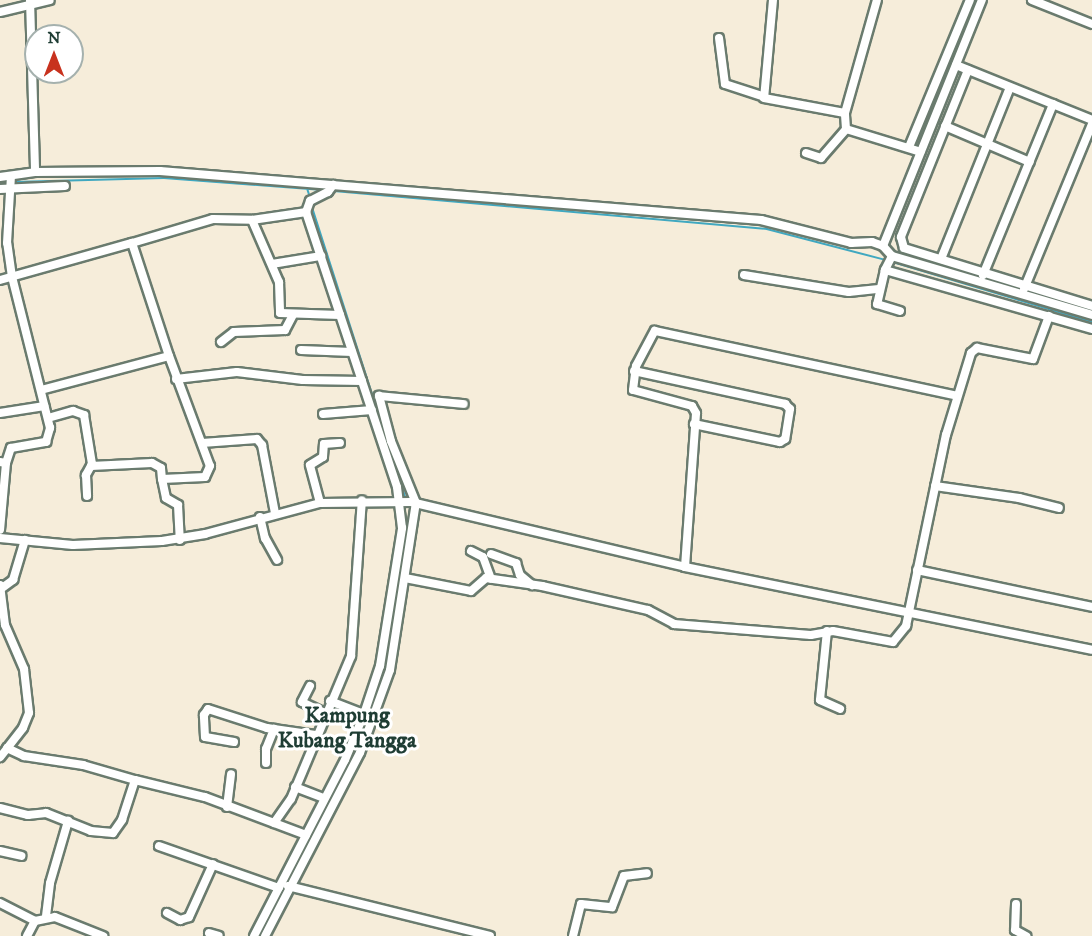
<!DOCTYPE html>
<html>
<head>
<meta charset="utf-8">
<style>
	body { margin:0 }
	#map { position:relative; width:1092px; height:936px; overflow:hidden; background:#f6edda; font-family:"IM FELL DW Pica",serif }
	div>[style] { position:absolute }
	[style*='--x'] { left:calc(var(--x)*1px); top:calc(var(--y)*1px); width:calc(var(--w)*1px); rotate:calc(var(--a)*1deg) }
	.stream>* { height:1.5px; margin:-0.75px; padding:0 0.75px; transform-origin:0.75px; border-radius:0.75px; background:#40a8c0 }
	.roads { filter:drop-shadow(2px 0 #6a7b6e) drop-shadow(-2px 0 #6a7b6e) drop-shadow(0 2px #6a7b6e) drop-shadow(0 -2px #6a7b6e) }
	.minor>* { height:8px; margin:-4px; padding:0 4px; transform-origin:4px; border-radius:4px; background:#fff }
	span { translate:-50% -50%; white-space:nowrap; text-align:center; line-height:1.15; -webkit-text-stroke:6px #fff; paint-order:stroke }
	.neighbourhood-label { font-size:22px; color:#1f3d34; font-weight:700 }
	.north { position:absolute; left:24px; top:24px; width:60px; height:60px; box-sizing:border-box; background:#fff; border:2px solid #a5b1ae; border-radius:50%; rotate:0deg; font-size:16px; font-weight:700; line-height:24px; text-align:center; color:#1f3d34 }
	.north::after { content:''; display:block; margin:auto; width:21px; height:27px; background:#c8321e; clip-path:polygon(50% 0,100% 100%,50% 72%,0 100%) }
</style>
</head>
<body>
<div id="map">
	<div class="stream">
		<div style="--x:13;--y:182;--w:151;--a:-1.5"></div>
		<div style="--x:164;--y:178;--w:159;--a:4.3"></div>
		<div style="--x:0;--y:183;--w:8;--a:-7"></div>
		<div style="--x:308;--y:190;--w:6;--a:72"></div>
		<div style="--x:334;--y:191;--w:435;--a:5"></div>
		<div style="--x:767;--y:229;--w:123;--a:14.6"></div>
		<div style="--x:312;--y:206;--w:238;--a:72.2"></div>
		<div style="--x:893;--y:262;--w:208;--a:16.8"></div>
		<div style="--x:390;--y:449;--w:52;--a:71.9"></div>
		<div style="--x:370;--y:713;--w:48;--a:-69.3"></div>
		<div style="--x:288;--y:884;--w:150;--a:-63.1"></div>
		<div style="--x:356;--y:750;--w:35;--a:-70"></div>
	</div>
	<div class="roads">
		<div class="minor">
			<div style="--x:30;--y:0;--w:172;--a:88.3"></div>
			<div style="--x:773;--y:0;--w:98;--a:95.2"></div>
			<div style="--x:764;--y:98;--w:82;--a:10.5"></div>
			<div style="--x:1032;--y:0;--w:65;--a:21.8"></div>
			<div style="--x:0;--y:12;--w:51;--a:-13.5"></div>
			<div style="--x:719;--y:38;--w:46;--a:82.6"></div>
			<div style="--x:725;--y:84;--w:40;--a:18"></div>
			<div style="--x:956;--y:65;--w:147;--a:22"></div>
			<div style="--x:968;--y:70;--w:180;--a:111.9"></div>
			<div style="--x:901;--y:237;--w:11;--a:75"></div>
			<div style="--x:904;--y:248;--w:197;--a:17.1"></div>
			<div style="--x:945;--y:126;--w:92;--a:23"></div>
			<div style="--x:846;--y:129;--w:78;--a:17"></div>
			<div style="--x:909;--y:147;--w:159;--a:-67.5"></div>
			<div style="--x:806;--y:153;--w:16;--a:18"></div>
			<div style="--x:821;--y:158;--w:38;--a:-49"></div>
			<div style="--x:846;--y:129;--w:16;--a:-94"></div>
			<div style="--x:845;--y:113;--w:117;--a:-74.2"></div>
			<div style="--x:0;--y:177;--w:35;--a:-8"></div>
			<div style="--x:35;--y:172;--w:125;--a:-0.5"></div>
			<div style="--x:160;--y:171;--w:603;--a:4.66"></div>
			<div style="--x:761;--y:220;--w:93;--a:14.3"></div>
			<div style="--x:851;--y:243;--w:21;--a:-3"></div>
			<div style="--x:872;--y:242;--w:12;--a:20"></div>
			<div style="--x:883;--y:246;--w:13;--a:48"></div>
			<div style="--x:892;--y:256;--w:209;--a:16.4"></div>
			<div style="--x:0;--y:189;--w:65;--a:-2.6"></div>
			<div style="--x:252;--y:220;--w:68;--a:66.5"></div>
			<div style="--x:279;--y:282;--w:31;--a:88"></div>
			<div style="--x:280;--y:313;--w:60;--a:1.9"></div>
			<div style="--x:883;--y:246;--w:265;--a:-68.1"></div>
			<div style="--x:892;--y:256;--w:16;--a:117"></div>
			<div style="--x:885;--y:270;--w:215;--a:15.9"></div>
			<div style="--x:941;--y:259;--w:185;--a:-68.1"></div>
			<div style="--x:272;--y:264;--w:50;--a:-9.3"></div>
			<div style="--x:885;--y:270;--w:35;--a:103"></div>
			<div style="--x:877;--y:304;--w:24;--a:17"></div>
			<div style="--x:744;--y:275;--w:106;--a:9.2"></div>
			<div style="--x:849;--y:292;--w:30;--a:-6"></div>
			<div style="--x:983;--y:275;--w:185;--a:-67.7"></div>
			<div style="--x:0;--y:280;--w:137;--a:-15.7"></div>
			<div style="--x:1024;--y:289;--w:178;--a:-67.6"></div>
			<div style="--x:221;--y:342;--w:16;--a:-38"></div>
			<div style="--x:234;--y:332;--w:51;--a:-2.2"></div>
			<div style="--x:285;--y:330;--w:17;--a:-62"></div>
			<div style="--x:301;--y:350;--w:51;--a:2.2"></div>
			<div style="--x:169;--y:356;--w:119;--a:-108.1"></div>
			<div style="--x:132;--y:243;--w:84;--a:-16.5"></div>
			<div style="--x:213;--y:219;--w:39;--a:1"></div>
			<div style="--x:252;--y:220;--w:55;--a:-8.4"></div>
			<div style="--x:634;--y:371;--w:155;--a:12.3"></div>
			<div style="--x:785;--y:404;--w:7;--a:45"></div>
			<div style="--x:790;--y:409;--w:30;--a:99"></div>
			<div style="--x:785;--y:439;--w:6;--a:149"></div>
			<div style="--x:780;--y:442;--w:88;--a:-168.2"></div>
			<div style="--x:176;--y:379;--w:61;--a:-6.5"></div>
			<div style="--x:237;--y:372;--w:66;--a:6.9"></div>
			<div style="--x:303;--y:380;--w:59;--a:1"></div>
			<div style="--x:41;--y:390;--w:132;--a:-14.9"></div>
			<div style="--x:169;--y:356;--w:117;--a:69.6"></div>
			<div style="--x:210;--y:466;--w:12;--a:114"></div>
			<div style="--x:205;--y:477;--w:43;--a:177.3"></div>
			<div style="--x:162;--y:479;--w:19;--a:78"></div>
			<div style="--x:166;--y:498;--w:14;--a:30"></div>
			<div style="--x:178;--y:505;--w:35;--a:87"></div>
			<div style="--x:0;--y:413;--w:45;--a:-9"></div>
			<div style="--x:323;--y:414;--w:49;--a:-4.7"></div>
			<div style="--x:48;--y:418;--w:26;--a:-16"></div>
			<div style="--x:73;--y:411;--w:12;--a:20"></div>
			<div style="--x:84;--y:415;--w:50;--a:80.7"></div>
			<div style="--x:92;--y:464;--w:13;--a:119"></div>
			<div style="--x:86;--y:475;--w:21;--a:87"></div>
			<div style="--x:202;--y:443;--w:55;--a:-4.2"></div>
			<div style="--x:257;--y:439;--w:8;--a:50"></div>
			<div style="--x:262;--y:445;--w:69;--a:79.2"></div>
			<div style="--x:0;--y:462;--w:6;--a:9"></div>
			<div style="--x:6;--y:463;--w:67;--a:95.1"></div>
			<div style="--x:6;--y:463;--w:16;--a:-72"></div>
			<div style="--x:11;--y:448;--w:36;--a:-10"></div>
			<div style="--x:46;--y:442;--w:15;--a:-74"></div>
			<div style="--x:50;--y:428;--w:156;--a:-104.1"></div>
			<div style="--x:12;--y:277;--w:34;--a:-98"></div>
			<div style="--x:7;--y:243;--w:67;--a:-86.6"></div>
			<div style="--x:91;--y:466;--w:61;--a:-2.8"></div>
			<div style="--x:152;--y:463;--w:10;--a:29"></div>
			<div style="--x:161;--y:468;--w:11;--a:85"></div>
			<div style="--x:935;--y:486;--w:85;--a:8.1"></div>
			<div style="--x:1019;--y:498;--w:41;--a:14"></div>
			<div style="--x:320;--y:503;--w:39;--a:-105"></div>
			<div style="--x:310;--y:465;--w:15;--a:-32"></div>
			<div style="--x:323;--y:457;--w:13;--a:-86"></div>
			<div style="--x:324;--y:444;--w:16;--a:-4"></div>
			<div style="--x:260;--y:517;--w:22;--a:77"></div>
			<div style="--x:265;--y:538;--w:25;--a:61"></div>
			<div style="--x:0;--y:538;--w:73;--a:5.5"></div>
			<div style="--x:73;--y:545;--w:89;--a:-2.6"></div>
			<div style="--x:162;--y:541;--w:44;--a:-9.2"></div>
			<div style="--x:205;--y:534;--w:119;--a:-15.1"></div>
			<div style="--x:320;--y:503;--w:91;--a:-0.6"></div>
			<div style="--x:411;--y:502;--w:282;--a:13.3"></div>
			<div style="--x:685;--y:567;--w:415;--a:11.5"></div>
			<div style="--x:471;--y:551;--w:13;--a:27"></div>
			<div style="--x:483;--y:557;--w:23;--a:70"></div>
			<div style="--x:491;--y:554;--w:27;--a:20"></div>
			<div style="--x:516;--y:563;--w:13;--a:72"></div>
			<div style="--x:520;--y:575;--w:16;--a:40"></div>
			<div style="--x:685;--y:567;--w:154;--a:-85.9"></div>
			<div style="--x:696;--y:413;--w:8;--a:-120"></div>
			<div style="--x:692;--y:406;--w:61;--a:-164.8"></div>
			<div style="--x:633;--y:390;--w:24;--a:-83"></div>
			<div style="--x:636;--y:366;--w:40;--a:-62"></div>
			<div style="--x:655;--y:331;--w:309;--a:12.1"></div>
			<div style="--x:917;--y:570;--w:179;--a:11.9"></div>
			<div style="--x:405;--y:578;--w:67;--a:11.1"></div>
			<div style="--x:471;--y:591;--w:20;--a:-41"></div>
			<div style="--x:486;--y:578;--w:57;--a:8.1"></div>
			<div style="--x:542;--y:586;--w:109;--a:12.8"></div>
			<div style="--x:648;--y:610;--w:30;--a:28"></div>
			<div style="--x:674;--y:624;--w:137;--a:4.6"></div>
			<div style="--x:811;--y:635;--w:22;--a:-10"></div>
			<div style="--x:833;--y:631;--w:61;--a:10.4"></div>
			<div style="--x:893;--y:642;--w:21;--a:-51"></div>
			<div style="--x:906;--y:626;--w:195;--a:-78.2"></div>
			<div style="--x:946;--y:435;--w:86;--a:-73"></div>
			<div style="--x:971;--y:353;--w:8;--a:-40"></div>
			<div style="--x:977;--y:348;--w:57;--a:11.1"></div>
			<div style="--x:1033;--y:359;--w:46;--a:-69.6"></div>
			<div style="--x:0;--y:585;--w:40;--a:82.9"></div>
			<div style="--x:5;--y:625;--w:48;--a:66.6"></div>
			<div style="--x:24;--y:669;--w:44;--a:83.5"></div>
			<div style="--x:29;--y:713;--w:16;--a:112"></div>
			<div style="--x:23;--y:728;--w:37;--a:128"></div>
			<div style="--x:2;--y:588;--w:14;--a:-36"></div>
			<div style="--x:13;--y:580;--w:42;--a:-73.3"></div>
			<div style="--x:827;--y:631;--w:69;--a:95.8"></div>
			<div style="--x:820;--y:700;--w:22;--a:24"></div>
			<div style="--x:310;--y:686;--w:18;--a:117"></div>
			<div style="--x:302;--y:702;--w:25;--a:26"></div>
			<div style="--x:330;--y:701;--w:36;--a:21"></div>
			<div style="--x:234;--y:742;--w:29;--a:-170"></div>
			<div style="--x:205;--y:737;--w:22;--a:-93"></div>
			<div style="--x:204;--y:715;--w:7;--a:-56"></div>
			<div style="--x:208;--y:709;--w:62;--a:17.9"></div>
			<div style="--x:267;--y:728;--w:49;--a:8.1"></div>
			<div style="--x:7;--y:748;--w:19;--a:25"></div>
			<div style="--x:24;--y:756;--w:60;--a:8.7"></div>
			<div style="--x:83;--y:765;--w:54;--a:16.1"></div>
			<div style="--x:266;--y:763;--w:14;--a:-90"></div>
			<div style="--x:266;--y:749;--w:22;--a:-68"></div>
			<div style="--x:295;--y:787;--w:31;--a:21"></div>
			<div style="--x:227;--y:807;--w:33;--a:-83"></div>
			<div style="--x:0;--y:808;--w:29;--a:14"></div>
			<div style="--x:28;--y:815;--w:18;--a:-6"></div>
			<div style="--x:46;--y:813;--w:48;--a:21.8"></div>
			<div style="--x:91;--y:831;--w:22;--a:5"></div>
			<div style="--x:113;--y:833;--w:16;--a:-55"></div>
			<div style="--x:122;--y:820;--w:42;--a:-72"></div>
			<div style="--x:135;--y:780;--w:72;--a:13.7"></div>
			<div style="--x:205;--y:797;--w:108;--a:20.6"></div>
			<div style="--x:274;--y:823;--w:29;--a:-55"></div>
			<div style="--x:291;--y:799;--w:155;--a:-67.2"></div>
			<div style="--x:351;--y:656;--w:156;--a:-86"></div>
			<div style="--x:159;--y:846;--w:127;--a:19.3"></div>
			<div style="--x:0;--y:851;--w:22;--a:13"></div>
			<div style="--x:288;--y:886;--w:208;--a:13.9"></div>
			<div style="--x:0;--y:903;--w:39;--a:27"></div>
			<div style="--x:35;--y:921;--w:20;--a:-11"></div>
			<div style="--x:55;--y:917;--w:52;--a:21.6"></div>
			<div style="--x:1016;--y:904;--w:26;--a:92"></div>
			<div style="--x:1015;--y:930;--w:13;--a:29"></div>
			<div style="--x:167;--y:913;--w:15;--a:28"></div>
			<div style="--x:180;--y:920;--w:9;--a:-18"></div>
			<div style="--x:189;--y:917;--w:58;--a:-65.6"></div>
			<div style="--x:46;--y:916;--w:33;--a:-83"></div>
			<div style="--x:50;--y:883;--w:65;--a:-73.8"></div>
			<div style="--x:209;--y:933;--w:10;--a:17"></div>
			<div style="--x:27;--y:936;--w:17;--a:-62"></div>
			<div style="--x:254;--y:936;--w:198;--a:-62.7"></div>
			<div style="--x:345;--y:760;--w:50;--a:-67.6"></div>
			<div style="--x:364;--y:714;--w:51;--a:-71.6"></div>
			<div style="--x:380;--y:666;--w:140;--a:-80.9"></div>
			<div style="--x:402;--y:528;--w:41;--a:-97"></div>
			<div style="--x:397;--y:487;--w:290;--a:-108.3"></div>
			<div style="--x:306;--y:212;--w:12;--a:-70"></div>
			<div style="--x:310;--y:201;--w:20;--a:-27"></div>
			<div style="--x:328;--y:192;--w:9;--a:-54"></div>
			<div style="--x:265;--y:936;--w:206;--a:-62.6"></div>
			<div style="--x:360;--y:753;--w:88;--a:-70.1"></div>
			<div style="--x:390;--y:670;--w:169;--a:-81.2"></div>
			<div style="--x:416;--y:503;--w:67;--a:-112"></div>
			<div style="--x:391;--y:441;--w:47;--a:-104.9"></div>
			<div style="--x:379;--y:396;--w:85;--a:5.4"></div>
			<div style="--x:573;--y:936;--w:33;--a:-76"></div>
			<div style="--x:581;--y:904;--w:31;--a:6"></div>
			<div style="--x:612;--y:907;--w:33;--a:-69"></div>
			<div style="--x:624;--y:876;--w:23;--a:-7"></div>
		</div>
	</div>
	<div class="neighbourhood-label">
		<span style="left:347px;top:728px">Kampung<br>Kubang Tangga</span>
	</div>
	<div class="north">N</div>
</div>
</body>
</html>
